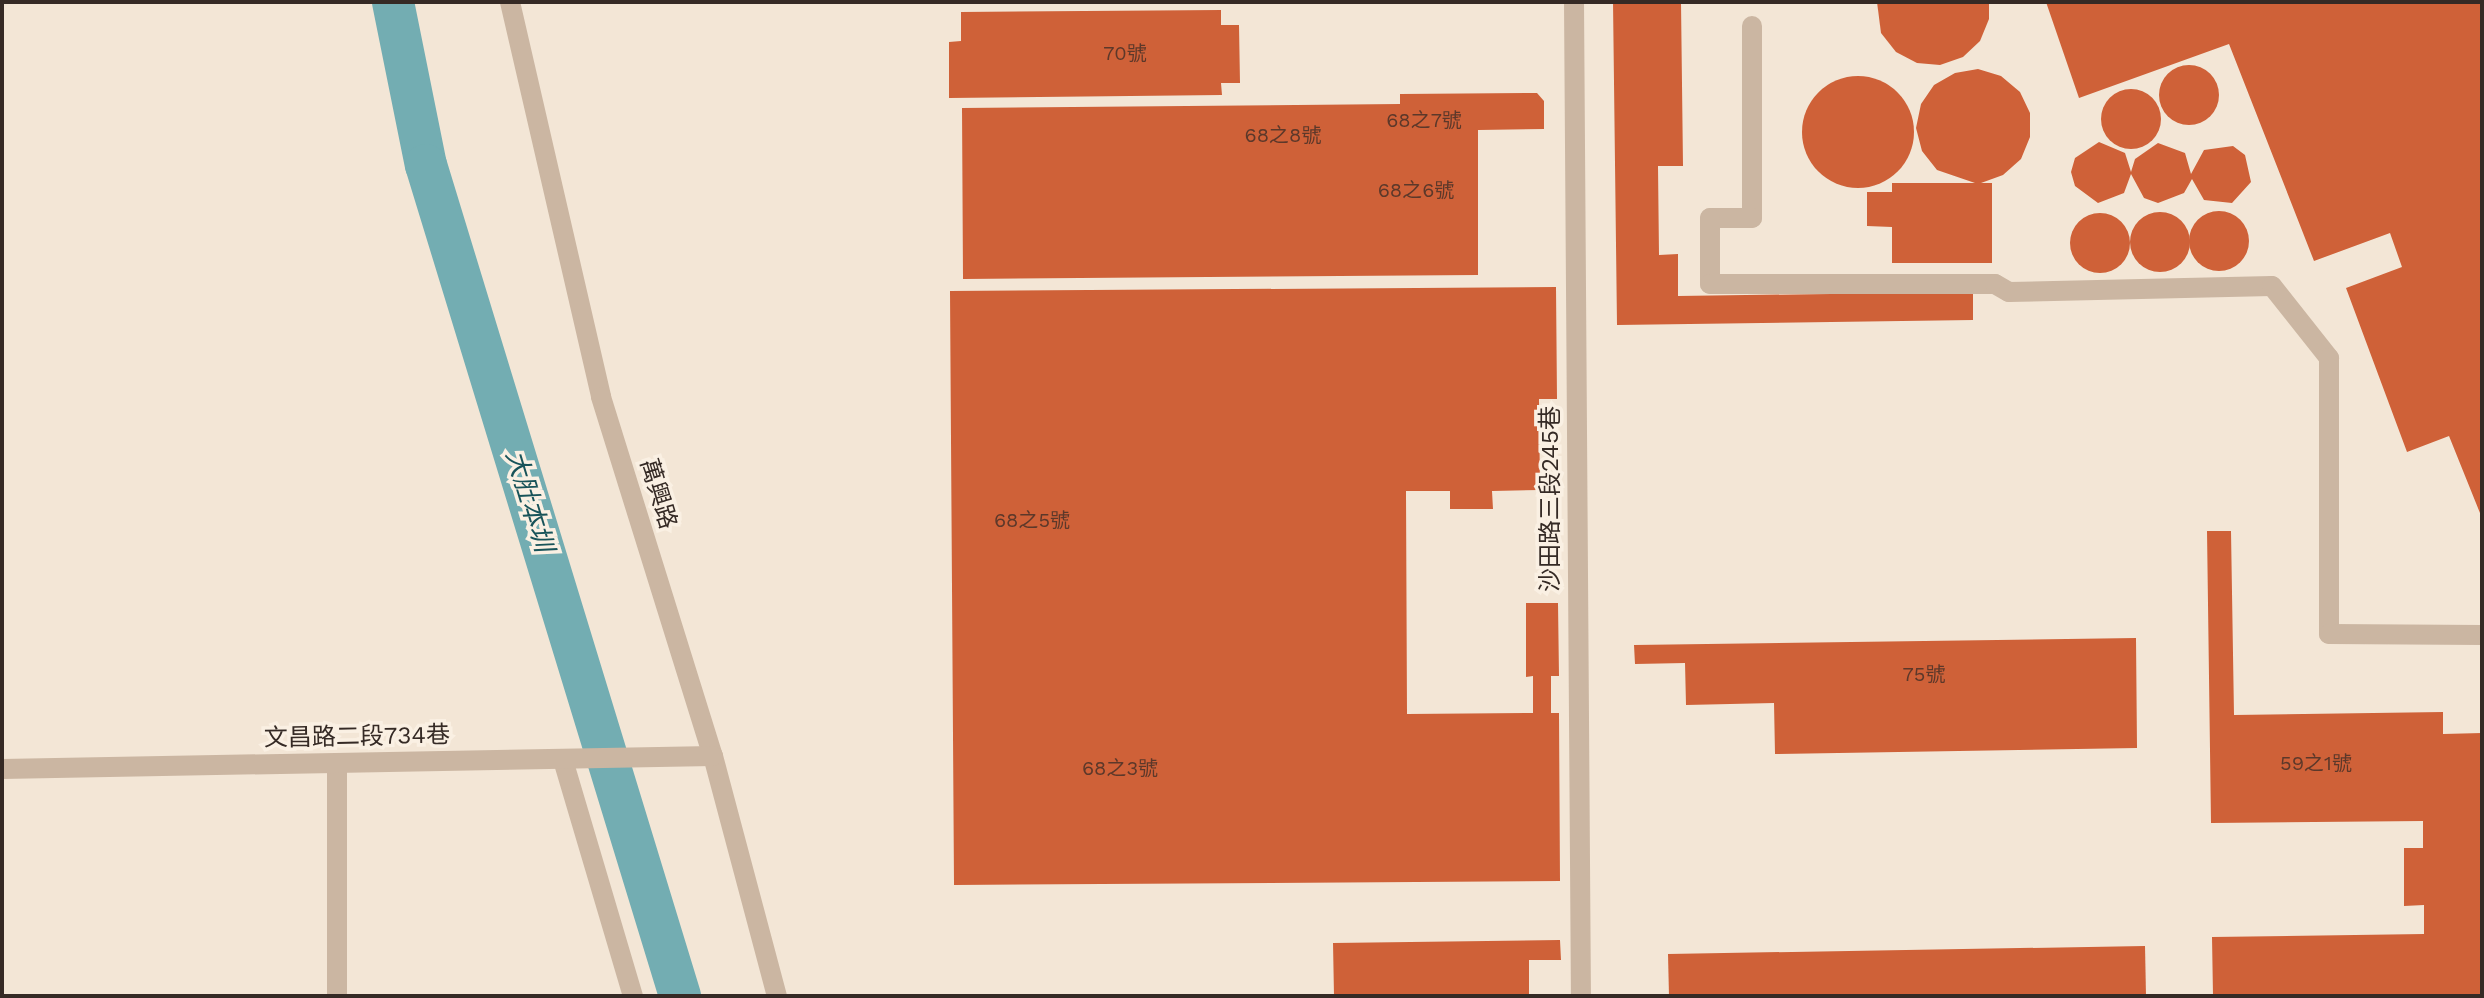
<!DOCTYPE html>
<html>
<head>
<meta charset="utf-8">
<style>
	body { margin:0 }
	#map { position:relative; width:2484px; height:998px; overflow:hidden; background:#f3e6d6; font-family:"Work Sans","Noto Sans TC",sans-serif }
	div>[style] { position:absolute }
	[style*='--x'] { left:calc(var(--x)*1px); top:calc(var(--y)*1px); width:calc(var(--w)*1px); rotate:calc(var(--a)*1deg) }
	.canal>* { height:42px; margin:-21px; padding:0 21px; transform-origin:21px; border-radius:21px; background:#73adb2 }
	.building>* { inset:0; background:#cf6138 }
	.round { border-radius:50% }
	.lane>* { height:20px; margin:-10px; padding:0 10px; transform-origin:10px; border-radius:10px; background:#cbb6a2 }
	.street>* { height:20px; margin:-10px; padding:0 10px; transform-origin:10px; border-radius:10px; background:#cbb6a2 }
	span { translate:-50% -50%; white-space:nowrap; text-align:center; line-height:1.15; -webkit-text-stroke:7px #faf0e3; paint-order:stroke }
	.number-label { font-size:20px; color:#5c382a }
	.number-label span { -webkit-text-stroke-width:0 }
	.street-label { font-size:24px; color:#352a25 }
	.water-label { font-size:26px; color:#185359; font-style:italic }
	.frame { position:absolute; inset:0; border:4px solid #352a25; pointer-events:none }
</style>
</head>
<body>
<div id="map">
	<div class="canal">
		<div style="--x:393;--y:2;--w:166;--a:78.6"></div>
		<div style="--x:426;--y:165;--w:869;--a:73"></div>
	</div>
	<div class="building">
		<div style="clip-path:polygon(1613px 2px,1681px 2px,1683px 166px,1658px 166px,1659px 255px,1678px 254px,1678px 296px,1973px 292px,1973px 320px,1617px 325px)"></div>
		<div style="clip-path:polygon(1877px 2px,1989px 2px,1989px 19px,1980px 41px,1963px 57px,1940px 65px,1917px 63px,1896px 52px,1881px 33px)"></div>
		<div style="clip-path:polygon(2046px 2px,2482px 2px,2482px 518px,2449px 436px,2407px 452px,2346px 288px,2402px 267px,2390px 233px,2314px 261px,2229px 44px,2079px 98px)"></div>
		<div style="clip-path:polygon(1221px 10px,1221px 25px,1239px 25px,1240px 83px,1221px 83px,1222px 95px,949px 98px,949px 42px,961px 41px,961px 12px)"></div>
		<div class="round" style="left:2159px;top:65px;width:60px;height:60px"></div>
		<div style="clip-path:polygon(1978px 69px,2001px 76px,2020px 92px,2030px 113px,2030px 137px,2021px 159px,2003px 175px,1981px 183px,1992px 183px,1992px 263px,1892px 263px,1892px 227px,1867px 226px,1867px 192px,1892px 192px,1892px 183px,1975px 183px,1937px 170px,1922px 151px,1916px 128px,1921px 104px,1934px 85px,1955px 73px)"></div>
		<div class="round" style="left:1802px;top:76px;width:112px;height:112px"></div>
		<div class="round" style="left:2101px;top:89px;width:60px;height:60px"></div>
		<div style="clip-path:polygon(1537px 93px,1544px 101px,1544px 129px,1478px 130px,1478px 275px,963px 279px,962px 108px,1400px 104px,1400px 94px)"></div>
		<div style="clip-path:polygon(2099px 142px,2125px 153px,2131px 172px,2135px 159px,2158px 143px,2185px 153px,2191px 174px,2204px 150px,2233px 146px,2245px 155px,2251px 182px,2232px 203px,2204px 200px,2192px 179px,2184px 193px,2158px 203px,2144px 198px,2131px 174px,2124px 193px,2098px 203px,2075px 186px,2071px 172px,2075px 158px)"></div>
		<div class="round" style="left:2189px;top:211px;width:60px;height:60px"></div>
		<div class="round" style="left:2130px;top:212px;width:60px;height:60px"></div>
		<div class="round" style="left:2070px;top:213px;width:60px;height:60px"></div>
		<div style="clip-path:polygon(1556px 287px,1557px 399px,1539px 399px,1540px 490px,1492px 491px,1493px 509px,1450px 509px,1450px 491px,1406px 491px,1407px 714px,1533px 713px,1533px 676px,1526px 677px,1526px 603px,1558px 603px,1559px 676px,1551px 676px,1551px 713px,1559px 713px,1560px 881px,954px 885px,950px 291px)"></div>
		<div style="clip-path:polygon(2207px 531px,2231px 531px,2234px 715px,2443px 712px,2443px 734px,2482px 733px,2482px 996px,2213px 996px,2212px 937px,2424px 934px,2424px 905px,2404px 906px,2404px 848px,2423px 848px,2423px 821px,2211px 823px)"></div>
		<div style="clip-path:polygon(2136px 638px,2137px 748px,1775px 754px,1774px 703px,1686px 705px,1685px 663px,1635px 664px,1634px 645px)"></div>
		<div style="clip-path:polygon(1560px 940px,1561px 960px,1529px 960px,1529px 996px,1334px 996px,1333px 943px)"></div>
		<div style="clip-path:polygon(2145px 946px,2146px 996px,1669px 996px,1668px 954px)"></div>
	</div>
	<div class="lane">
		<div style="--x:1752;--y:26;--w:192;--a:90"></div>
		<div style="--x:1752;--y:218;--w:42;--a:180"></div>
		<div style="--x:1710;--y:218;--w:66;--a:90"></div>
		<div style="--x:1710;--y:284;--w:285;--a:0"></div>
		<div style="--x:1995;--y:284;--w:16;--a:30"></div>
		<div style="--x:2009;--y:292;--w:263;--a:-1.3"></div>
		<div style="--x:2272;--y:286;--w:92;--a:51.6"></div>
		<div style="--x:2329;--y:358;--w:276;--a:90"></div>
		<div style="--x:2329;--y:634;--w:153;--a:0.4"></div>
	</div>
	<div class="street">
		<div style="--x:510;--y:2;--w:405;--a:77"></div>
		<div style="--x:601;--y:397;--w:376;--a:72.7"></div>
		<div style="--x:713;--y:756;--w:248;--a:75.1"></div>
		<div style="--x:1574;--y:2;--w:994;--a:89.6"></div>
		<div style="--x:563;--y:760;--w:246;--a:73.5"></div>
		<div style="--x:337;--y:763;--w:233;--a:90"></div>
		<div style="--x:2;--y:769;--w:711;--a:-1.05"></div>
	</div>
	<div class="number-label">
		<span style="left:1125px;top:53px">70號</span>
		<span style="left:1424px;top:120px">68之7號</span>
		<span style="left:1283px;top:135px">68之8號</span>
		<span style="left:1416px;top:190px">68之6號</span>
		<span style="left:1032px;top:520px">68之5號</span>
		<span style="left:1924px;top:674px">75號</span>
		<span style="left:2316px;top:763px">59之1號</span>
		<span style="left:1120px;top:768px">68之3號</span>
	</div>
	<div class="street-label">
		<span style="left:658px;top:494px;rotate:73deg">萬興路</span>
		<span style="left:1551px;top:499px;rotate:-90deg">沙田路三段245巷</span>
		<span style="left:357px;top:737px;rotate:-1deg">文昌路二段734巷</span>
	</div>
	<div class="water-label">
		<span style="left:529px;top:501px;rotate:73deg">大肚本圳</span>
	</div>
	<div class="frame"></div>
</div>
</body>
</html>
